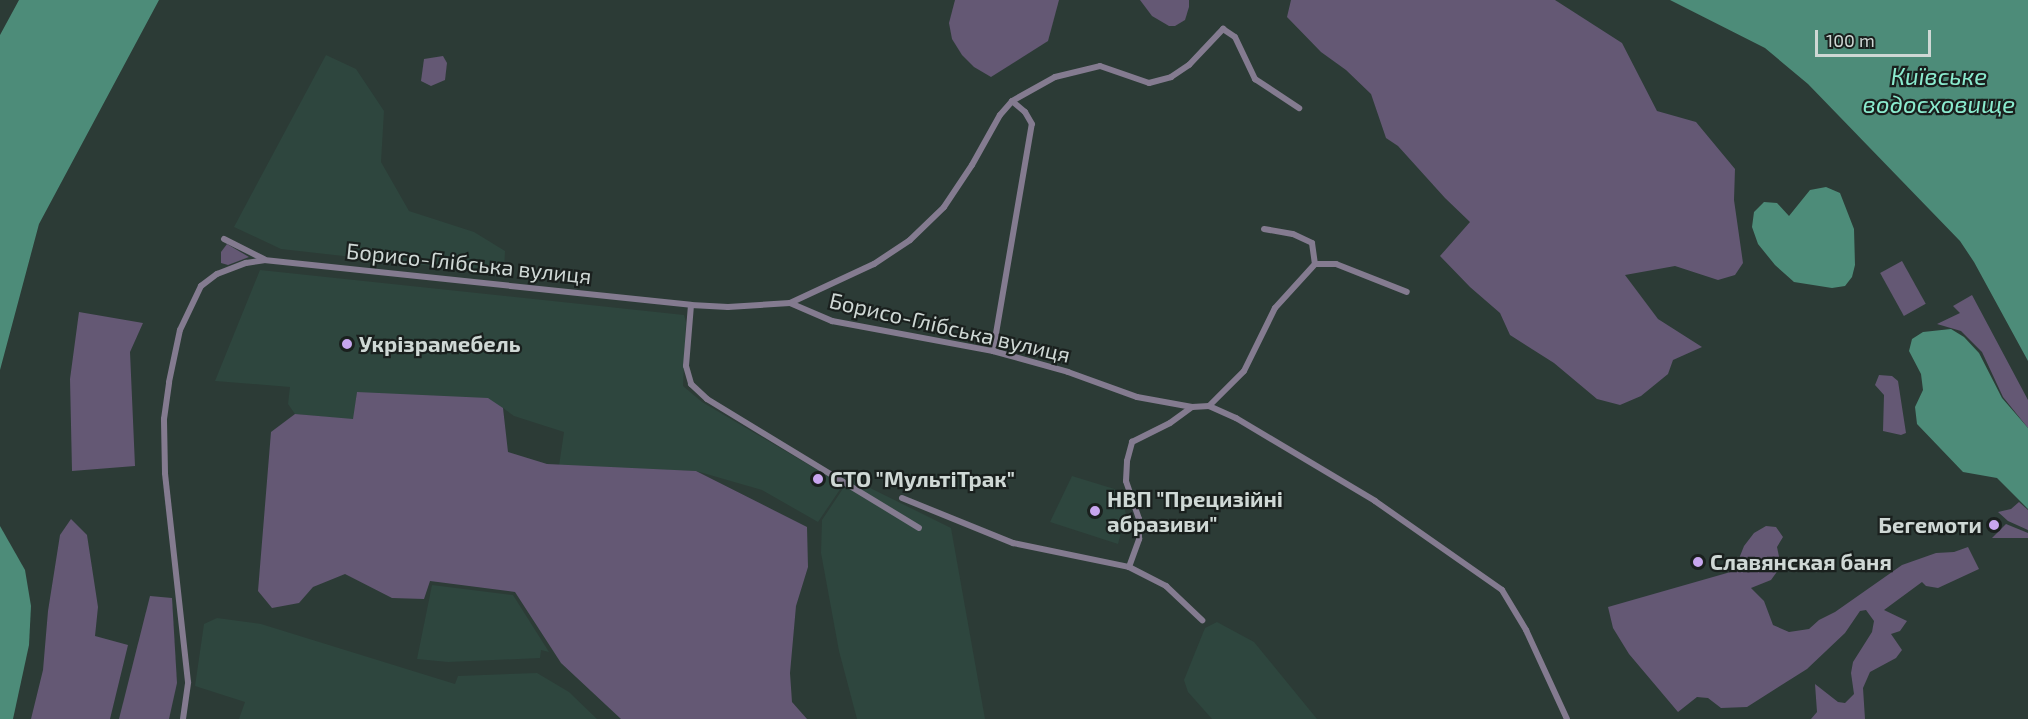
<!DOCTYPE html>
<html>
<head>
<meta charset="utf-8">
<style>
	body { margin:0 }
	#map { position:relative; width:2028px; height:719px; overflow:hidden; background:#2c3b36; font-family:"Exo 2",sans-serif }
	div>[style] { position:absolute }
	[style*='--x'] { left:calc(var(--x)*1px); top:calc(var(--y)*1px); width:calc(var(--w)*1px); rotate:calc(var(--a)*1deg) }
	.built>* { inset:0; background:#2e463e }
	.green>* { inset:0; background:#645874; transform-origin:0 0 }
	.water>* { inset:0; background:#4d8c79 }
	.street>* { height:6px; margin:-3px; padding:0 3px; transform-origin:3px; border-radius:3px; background:#847b90 }
	.dots>* { width:16px; height:16px; translate:-50% -50%; box-sizing:border-box; border:3px solid #1a201e; border-radius:50% }
	span { translate:-50% -50%; white-space:nowrap; text-align:center; line-height:1.15; -webkit-text-stroke:4.5px #1a201e; paint-order:stroke }
	.street-label { font-size:22px; color:#cfd8d5 }
	.poi-label { font-size:22px; color:#cfd8d5; font-weight:700 }
	.left { translate:0 -50%; text-align:left }
	.right { translate:-100% -50%; text-align:right }
	.water-label { font-size:24px; color:#8beccf; font-style:italic }
	.scale { position:absolute; left:1815px; top:30px; width:116px; height:27px; box-sizing:border-box; border:3px solid #cfd8d5; border-top:0; padding-left:8px; font-size:18px; line-height:21px; white-space:nowrap; color:#cfd8d5; -webkit-text-stroke:4px #1a201e; paint-order:stroke }
</style>
</head>
<body>
<div id="map">
	<div class="built">
		<div style="clip-path:polygon(326px 55px,356px 69px,384px 111px,381px 162px,409px 211px,474px 232px,505px 251px,504px 274px,281px 249px,234px 227px)"></div>
		<div style="clip-path:polygon(260px 270px,684px 315px,686px 322px,683px 386px,702px 402px,843px 485px,818px 522px,762px 490px,696px 471px,559px 466px,564px 432px,514px 416px,503px 408px,357px 392px,354px 420px,295px 414px,288px 404px,290px 387px,215px 381px)"></div>
		<div style="clip-path:polygon(1072px 476px,1121px 491px,1126px 515px,1118px 544px,1050px 522px)"></div>
		<div style="clip-path:polygon(850px 478px,951px 528px,985px 719px,857px 719px,839px 651px,821px 553px,822px 520px)"></div>
		<div style="clip-path:polygon(432px 585px,513px 595px,549px 652px,541px 650px,540px 658px,448px 662px,417px 659px)"></div>
		<div style="clip-path:polygon(217px 618px,261px 624px,455px 684px,458px 676px,537px 673px,569px 692px,597px 719px,239px 719px,245px 702px,195px 686px,204px 624px)"></div>
		<div style="clip-path:polygon(1217px 622px,1254px 642px,1317px 719px,1212px 719px,1188px 692px,1184px 680px,1205px 628px)"></div>
	</div>
	<div class="green">
		<div style="clip-path:polygon(955px 0,1059px 0,1048px 41px,991px 77px,974px 67px,962px 55px,952px 39px,949px 23px)"></div>
		<div style="clip-path:polygon(1140px 0,1189px 0,1189px 7px,1185px 20px,1175px 26px,1169px 26px,1152px 16px)"></div>
		<div style="clip-path:polygon(1291px 0,1555px 0,1622px 43px,1657px 111px,1696px 122px,1735px 169px,1734px 200px,1743px 263px,1735px 275px,1718px 280px,1675px 266px,1625px 275px,1658px 319px,1702px 347px,1673px 360px,1668px 374px,1641px 396px,1620px 405px,1597px 399px,1554px 363px,1510px 335px,1500px 313px,1470px 287px,1440px 256px,1470px 222px,1445px 198px,1398px 146px,1386px 138px,1371px 94px,1346px 70px,1321px 52px,1287px 17px)"></div>
		<div style="clip-path:polygon(443px 56px,447px 63px,445px 80px,431px 86px,421px 81px,424px 59px)"></div>
		<div style="clip-path:polygon(227px 244px,249px 257px,228px 265px,221px 263px,221px 252px)"></div>
		<div style="left:1902px;top:261px;width:49px;height:25px;rotate:61deg"></div>
		<div style="clip-path:polygon(1972px 295px,2028px 400px,2028px 428px,2003px 397px,1982px 352px,1961px 331px,1937px 324px,1960px 313px,1953px 306px)"></div>
		<div style="clip-path:polygon(79px 312px,143px 323px,130px 352px,135px 466px,72px 471px,70px 379px)"></div>
		<div style="clip-path:polygon(1879px 375px,1892px 376px,1898px 381px,1906px 433px,1901px 435px,1883px 431px,1884px 395px,1875px 385px)"></div>
		<div style="clip-path:polygon(357px 392px,488px 398px,503px 408px,508px 452px,547px 464px,696px 471px,807px 527px,808px 567px,796px 606px,790px 673px,792px 702px,807px 719px,621px 719px,561px 663px,515px 592px,430px 581px,424px 599px,392px 598px,345px 574px,313px 587px,299px 603px,272px 608px,258px 591px,271px 432px,295px 414px,353px 419px)"></div>
		<div style="clip-path:polygon(2019px 502px,2028px 510px,2028px 530px,2008px 521px,1998px 512px,2011px 509px)"></div>
		<div style="clip-path:polygon(71px 519px,87px 535px,98px 607px,95px 636px,128px 645px,110px 719px,31px 719px,43px 670px,48px 611px,60px 535px)"></div>
		<div style="clip-path:polygon(2006px 524px,2028px 533px,2028px 538px,1992px 538px)"></div>
		<div style="clip-path:polygon(1766px 526px,1776px 527px,1783px 537px,1777px 547px,1781px 566px,1771px 580px,1751px 588px,1764px 601px,1773px 625px,1789px 632px,1809px 629px,1819px 620px,1835px 612px,1902px 565px,1936px 553px,1954px 552px,1968px 547px,1979px 569px,1938px 588px,1926px 586px,1922px 582px,1884px 610px,1907px 621px,1900px 631px,1891px 634px,1902px 650px,1896px 658px,1870px 672px,1863px 688px,1865px 719px,1811px 719px,1817px 712px,1815px 684px,1838px 702px,1845px 703px,1854px 694px,1851px 673px,1853px 662px,1872px 632px,1874px 621px,1866px 610px,1860px 611px,1845px 633px,1807px 669px,1747px 707px,1721px 708px,1708px 698px,1697px 697px,1678px 712px,1629px 654px,1613px 628px,1608px 607px,1734px 571px,1744px 546px,1754px 533px)"></div>
		<div style="clip-path:polygon(150px 596px,172px 598px,177px 683px,169px 719px,119px 719px)"></div>
	</div>
	<div class="water">
		<div style="clip-path:polygon(19px 0,159px 0,39px 224px,0 370px,0 35px)"></div>
		<div style="clip-path:polygon(1670px 0,2028px 0,2028px 361px,1974px 262px,1960px 241px,1808px 84px,1765px 48px)"></div>
		<div style="clip-path:polygon(1826px 187px,1840px 193px,1854px 229px,1855px 265px,1852px 277px,1845px 286px,1832px 288px,1794px 282px,1775px 265px,1758px 244px,1752px 227px,1754px 212px,1764px 202px,1777px 203px,1789px 216px,1810px 190px)"></div>
		<div style="clip-path:polygon(1951px 329px,1964px 337px,1979px 353px,2002px 398px,2028px 428px,2028px 509px,1997px 478px,1963px 472px,1917px 424px,1915px 407px,1923px 390px,1921px 374px,1909px 351px,1912px 339px,1923px 332px)"></div>
		<div style="clip-path:polygon(0 526px,25px 570px,31px 606px,29px 645px,13px 719px,0 719px)"></div>
	</div>
	<div class="street">
		<div style="--x:1264;--y:229;--w:29;--a:10"></div>
		<div style="--x:1293;--y:234;--w:21;--a:25"></div>
		<div style="--x:1312;--y:243;--w:21;--a:82"></div>
		<div style="--x:224;--y:239;--w:45;--a:26.6"></div>
		<div style="--x:790;--y:303;--w:93;--a:-24.9"></div>
		<div style="--x:874;--y:264;--w:43;--a:-33.7"></div>
		<div style="--x:910;--y:240;--w:47;--a:-44.1"></div>
		<div style="--x:944;--y:207;--w:50;--a:-56.3"></div>
		<div style="--x:972;--y:165;--w:57;--a:-60.8"></div>
		<div style="--x:1000;--y:115;--w:18;--a:-49"></div>
		<div style="--x:1012;--y:101;--w:49;--a:-29.2"></div>
		<div style="--x:1055;--y:77;--w:46;--a:-13.7"></div>
		<div style="--x:1100;--y:66;--w:52;--a:19.1"></div>
		<div style="--x:1149;--y:83;--w:23;--a:-15"></div>
		<div style="--x:1171;--y:77;--w:22;--a:-34"></div>
		<div style="--x:1189;--y:65;--w:50;--a:-46.6"></div>
		<div style="--x:1223;--y:29;--w:14;--a:34"></div>
		<div style="--x:1235;--y:37;--w:47;--a:64.5"></div>
		<div style="--x:1255;--y:79;--w:53;--a:33.4"></div>
		<div style="--x:691;--y:305;--w:61;--a:94.7"></div>
		<div style="--x:686;--y:366;--w:19;--a:74"></div>
		<div style="--x:691;--y:384;--w:22;--a:43"></div>
		<div style="--x:707;--y:399;--w:248;--a:31.3"></div>
		<div style="--x:993;--y:351;--w:230;--a:-80.3"></div>
		<div style="--x:1032;--y:124;--w:14;--a:-120"></div>
		<div style="--x:1025;--y:112;--w:17;--a:-140"></div>
		<div style="--x:1209;--y:406;--w:49;--a:-45"></div>
		<div style="--x:1244;--y:371;--w:70;--a:-63.8"></div>
		<div style="--x:1275;--y:308;--w:59;--a:-47.7"></div>
		<div style="--x:1315;--y:264;--w:21;--a:0"></div>
		<div style="--x:1336;--y:264;--w:76;--a:21.5"></div>
		<div style="--x:902;--y:498;--w:120;--a:22.1"></div>
		<div style="--x:1013;--y:543;--w:118;--a:11.7"></div>
		<div style="--x:1129;--y:567;--w:30;--a:-70"></div>
		<div style="--x:1139;--y:539;--w:20;--a:-90"></div>
		<div style="--x:1139;--y:519;--w:40;--a:-108.9"></div>
		<div style="--x:1126;--y:481;--w:20;--a:-87"></div>
		<div style="--x:1127;--y:461;--w:20;--a:-75"></div>
		<div style="--x:1132;--y:442;--w:42;--a:-26.6"></div>
		<div style="--x:1170;--y:423;--w:27;--a:-36"></div>
		<div style="--x:1129;--y:567;--w:42;--a:27.2"></div>
		<div style="--x:1166;--y:586;--w:50;--a:43.4"></div>
		<div style="--x:183;--y:719;--w:37;--a:-82"></div>
		<div style="--x:188;--y:682;--w:210;--a:-96.3"></div>
		<div style="--x:165;--y:473;--w:54;--a:-91.1"></div>
		<div style="--x:164;--y:419;--w:37;--a:-82"></div>
		<div style="--x:169;--y:382;--w:53;--a:-78.1"></div>
		<div style="--x:180;--y:330;--w:49;--a:-64.5"></div>
		<div style="--x:201;--y:286;--w:20;--a:-37"></div>
		<div style="--x:217;--y:274;--w:31;--a:-21"></div>
		<div style="--x:246;--y:263;--w:18;--a:-9"></div>
		<div style="--x:264;--y:260;--w:429;--a:6"></div>
		<div style="--x:691;--y:305;--w:37;--a:3"></div>
		<div style="--x:728;--y:307;--w:62;--a:-3.7"></div>
		<div style="--x:790;--y:303;--w:46;--a:23.2"></div>
		<div style="--x:832;--y:321;--w:164;--a:10.6"></div>
		<div style="--x:993;--y:351;--w:78;--a:15.6"></div>
		<div style="--x:1068;--y:372;--w:73;--a:19.9"></div>
		<div style="--x:1137;--y:397;--w:56;--a:10.3"></div>
		<div style="--x:1192;--y:407;--w:17;--a:-3"></div>
		<div style="--x:1209;--y:406;--w:30;--a:24"></div>
		<div style="--x:1236;--y:418;--w:162;--a:30.8"></div>
		<div style="--x:1375;--y:501;--w:155;--a:35"></div>
		<div style="--x:1502;--y:590;--w:47;--a:59"></div>
		<div style="--x:1526;--y:630;--w:98;--a:65.3"></div>
	</div>
	<div class="dots">
		<div style="left:347px;top:344px;background:#c8a6ef"></div>
		<div style="left:818px;top:479px;background:#c8a6ef"></div>
		<div style="left:1095px;top:511px;background:#c8a6ef"></div>
		<div style="left:1994px;top:525px;background:#c8a6ef"></div>
		<div style="left:1698px;top:562px;background:#c8a6ef"></div>
	</div>
	<div class="street-label">
		<span style="left:469px;top:263px;rotate:6deg">Борисо-Глібська вулиця</span>
		<span style="left:950px;top:327px;rotate:13deg">Борисо-Глібська вулиця</span>
	</div>
	<div class="poi-label">
		<span class="left" style="left:359px;top:344px">Укрізрамебель</span>
		<span class="left" style="left:830px;top:479px">СТО "МультіТрак"</span>
		<span class="left" style="left:1107px;top:511px">НВП "Прецизійні<br>абразиви"</span>
		<span class="right" style="left:1982px;top:525px">Бегемоти</span>
		<span class="left" style="left:1710px;top:562px">Славянская баня</span>
	</div>
	<div class="water-label">
		<span style="left:1939px;top:90px">Київське<br>водосховище</span>
	</div>
	<div class="scale">100 m</div>
</div>
</body>
</html>
